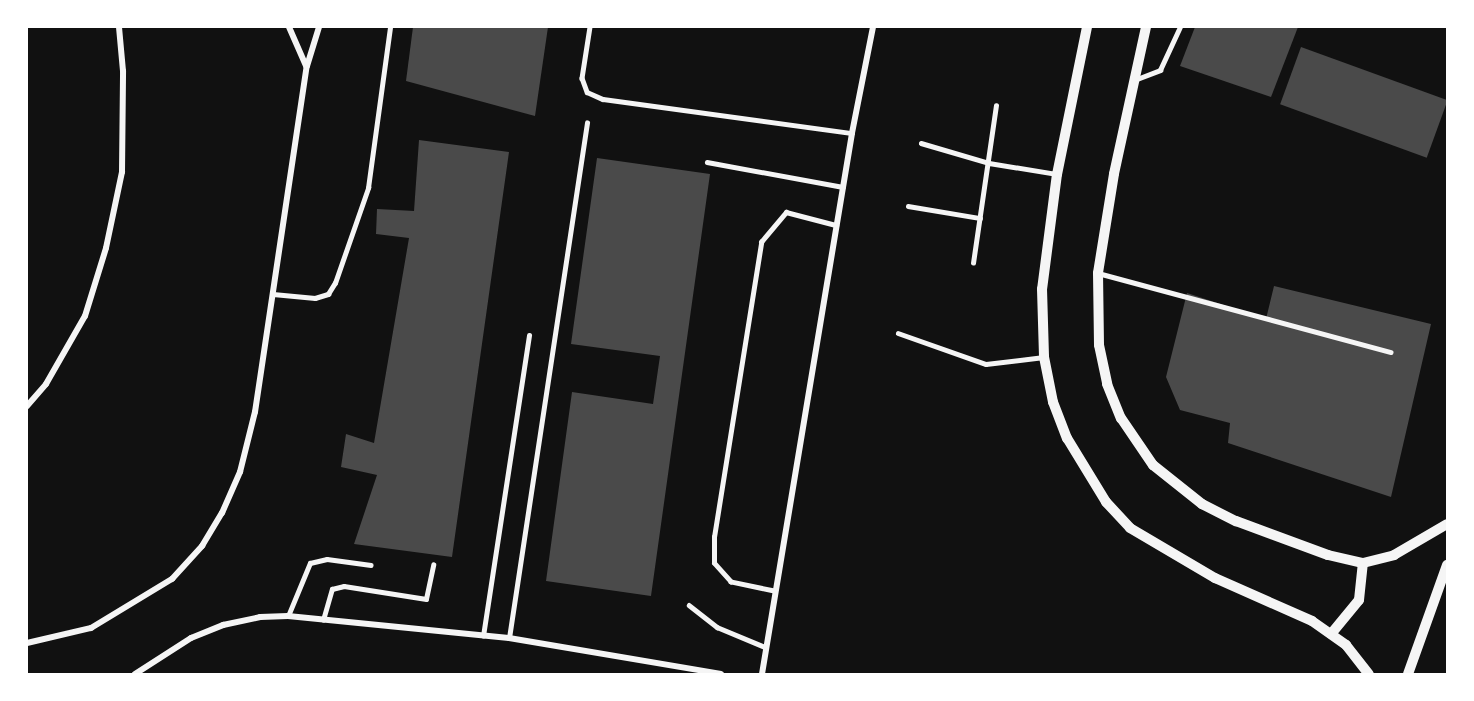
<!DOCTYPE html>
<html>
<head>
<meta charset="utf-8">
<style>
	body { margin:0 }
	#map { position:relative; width:1474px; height:701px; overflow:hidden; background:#111; font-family:Barlow,sans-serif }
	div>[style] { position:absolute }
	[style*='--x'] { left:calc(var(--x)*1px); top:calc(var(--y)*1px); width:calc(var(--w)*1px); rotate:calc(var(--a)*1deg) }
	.building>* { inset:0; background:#4a4a4a; transform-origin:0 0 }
	.service>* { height:4.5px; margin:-2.25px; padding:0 2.25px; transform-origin:2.25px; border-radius:2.25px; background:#f5f5f5 }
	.minor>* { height:6px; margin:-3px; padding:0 3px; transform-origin:3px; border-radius:3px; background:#f5f5f5 }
	.tertiary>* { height:10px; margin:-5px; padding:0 5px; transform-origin:5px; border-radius:5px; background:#f5f5f5 }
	span { translate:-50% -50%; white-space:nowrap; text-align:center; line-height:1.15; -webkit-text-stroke:4.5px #fff; paint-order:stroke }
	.frame { position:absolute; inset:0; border:28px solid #fff; pointer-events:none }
</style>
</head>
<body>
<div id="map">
	<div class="building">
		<div style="clip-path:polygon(413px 27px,548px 27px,535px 116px,406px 81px)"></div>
		<div style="clip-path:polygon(1195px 27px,1298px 27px,1271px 97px,1180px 66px)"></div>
		<div style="left:1301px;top:47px;width:156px;height:61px;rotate:20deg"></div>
		<div style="clip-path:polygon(419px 140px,509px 152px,452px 557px,354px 544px,377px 475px,341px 467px,346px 434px,374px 443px,409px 238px,376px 234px,377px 209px,414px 211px)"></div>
		<div style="clip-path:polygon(597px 158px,710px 174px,651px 596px,546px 581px,572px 392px,653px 404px,660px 356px,571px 344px)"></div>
		<div style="clip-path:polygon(1274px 286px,1431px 324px,1391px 497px,1228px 443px,1230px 423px,1180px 410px,1166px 377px,1187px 293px,1266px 319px)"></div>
	</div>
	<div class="service">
		<div style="--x:590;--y:27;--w:52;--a:98.9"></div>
		<div style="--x:582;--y:78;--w:15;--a:70"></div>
		<div style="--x:587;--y:92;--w:17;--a:24"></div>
		<div style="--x:603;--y:99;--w:251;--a:7.8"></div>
		<div style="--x:1137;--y:79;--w:25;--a:-21"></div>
		<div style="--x:1160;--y:70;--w:47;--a:-65.1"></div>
		<div style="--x:921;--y:143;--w:71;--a:16.4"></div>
		<div style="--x:989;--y:163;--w:69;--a:9.2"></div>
		<div style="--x:707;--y:162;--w:138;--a:10.4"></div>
		<div style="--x:908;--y:206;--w:73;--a:9.5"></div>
		<div style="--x:973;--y:263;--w:159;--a:-81.7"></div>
		<div style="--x:1098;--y:273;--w:303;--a:15.1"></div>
		<div style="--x:273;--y:294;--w:42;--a:5.4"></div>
		<div style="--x:315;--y:298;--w:14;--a:-17"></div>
		<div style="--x:328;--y:294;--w:13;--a:-58"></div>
		<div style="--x:335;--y:283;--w:101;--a:-70.8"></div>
		<div style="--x:368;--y:188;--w:162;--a:-82.2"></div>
		<div style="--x:898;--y:333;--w:93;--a:19.4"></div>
		<div style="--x:986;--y:364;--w:58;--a:-6.9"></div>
		<div style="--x:774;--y:591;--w:44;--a:-168.2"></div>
		<div style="--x:731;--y:582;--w:25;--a:-132"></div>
		<div style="--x:714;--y:563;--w:26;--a:-90"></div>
		<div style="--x:714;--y:537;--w:299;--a:-80.9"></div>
		<div style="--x:761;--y:242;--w:39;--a:-50"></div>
		<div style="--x:786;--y:212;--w:52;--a:14.6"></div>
		<div style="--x:689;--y:605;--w:36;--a:38"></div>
		<div style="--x:717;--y:627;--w:52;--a:22.6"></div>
		<div style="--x:288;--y:616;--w:57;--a:-67.5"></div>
		<div style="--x:310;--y:563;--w:17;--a:-13"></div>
		<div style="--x:327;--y:559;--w:44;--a:7.8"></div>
		<div style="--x:323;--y:620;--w:32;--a:-74"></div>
		<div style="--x:332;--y:589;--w:12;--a:-14"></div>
		<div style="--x:344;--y:586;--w:83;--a:9"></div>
		<div style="--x:426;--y:599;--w:35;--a:-78"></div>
		<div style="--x:483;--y:636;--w:304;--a:-81.3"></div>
		<div style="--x:509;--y:638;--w:521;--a:-81.39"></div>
	</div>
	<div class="minor">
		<div style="--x:289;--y:27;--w:43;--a:66.4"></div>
		<div style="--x:27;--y:406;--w:29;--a:-49"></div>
		<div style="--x:46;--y:384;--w:78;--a:-60.2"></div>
		<div style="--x:85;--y:316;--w:71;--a:-72.8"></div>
		<div style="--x:106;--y:248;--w:78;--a:-78.1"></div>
		<div style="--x:122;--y:172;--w:101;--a:-89.4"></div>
		<div style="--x:123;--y:71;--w:44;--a:-95.2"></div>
		<div style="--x:27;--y:643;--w:66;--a:-13.2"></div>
		<div style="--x:91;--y:628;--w:95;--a:-31.2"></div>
		<div style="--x:172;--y:579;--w:45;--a:-47.7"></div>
		<div style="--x:202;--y:546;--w:39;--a:-59"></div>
		<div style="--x:222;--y:513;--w:45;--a:-66.3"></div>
		<div style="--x:240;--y:472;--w:62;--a:-76"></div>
		<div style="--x:255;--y:412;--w:350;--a:-81.5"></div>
		<div style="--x:307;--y:66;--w:41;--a:-72.9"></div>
		<div style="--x:135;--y:674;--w:67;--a:-32.7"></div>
		<div style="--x:191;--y:638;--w:35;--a:-22"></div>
		<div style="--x:223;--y:625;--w:38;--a:-12"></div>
		<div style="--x:260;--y:617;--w:28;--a:-2"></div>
		<div style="--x:288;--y:616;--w:222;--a:5.7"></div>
		<div style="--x:509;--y:638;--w:215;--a:9.6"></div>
		<div style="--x:762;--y:674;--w:548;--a:-80.55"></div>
		<div style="--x:852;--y:133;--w:108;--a:-78.8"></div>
	</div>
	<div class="tertiary">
		<div style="--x:1087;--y:27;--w:150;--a:101.5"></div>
		<div style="--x:1057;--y:174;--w:116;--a:97.4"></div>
		<div style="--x:1042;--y:289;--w:68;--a:88.3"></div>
		<div style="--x:1044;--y:357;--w:46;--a:78.7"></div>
		<div style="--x:1053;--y:402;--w:39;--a:69"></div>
		<div style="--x:1067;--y:438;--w:75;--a:58.6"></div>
		<div style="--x:1106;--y:502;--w:35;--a:47"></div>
		<div style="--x:1130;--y:528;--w:99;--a:30.5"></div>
		<div style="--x:1215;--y:578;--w:106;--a:23.9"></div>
		<div style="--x:1312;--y:621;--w:42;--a:35.2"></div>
		<div style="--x:1346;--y:645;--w:37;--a:52"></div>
		<div style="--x:1146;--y:27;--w:150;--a:102.3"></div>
		<div style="--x:1114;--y:174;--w:100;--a:99.2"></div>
		<div style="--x:1098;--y:273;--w:72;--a:89.2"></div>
		<div style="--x:1099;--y:345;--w:40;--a:78"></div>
		<div style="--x:1107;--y:384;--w:37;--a:68"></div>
		<div style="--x:1121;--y:418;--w:57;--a:55.8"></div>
		<div style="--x:1153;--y:465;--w:63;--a:38.5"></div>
		<div style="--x:1202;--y:504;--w:38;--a:27"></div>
		<div style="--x:1236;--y:521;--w:98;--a:20.3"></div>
		<div style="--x:1328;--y:555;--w:36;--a:13"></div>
		<div style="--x:1363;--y:563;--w:32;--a:-14"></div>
		<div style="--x:1394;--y:555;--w:61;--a:-30.3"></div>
		<div style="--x:1331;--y:634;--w:44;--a:-50.5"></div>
		<div style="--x:1359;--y:600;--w:37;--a:-84"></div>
		<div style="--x:1408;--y:674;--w:116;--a:-70.3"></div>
	</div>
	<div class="frame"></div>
</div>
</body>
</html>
